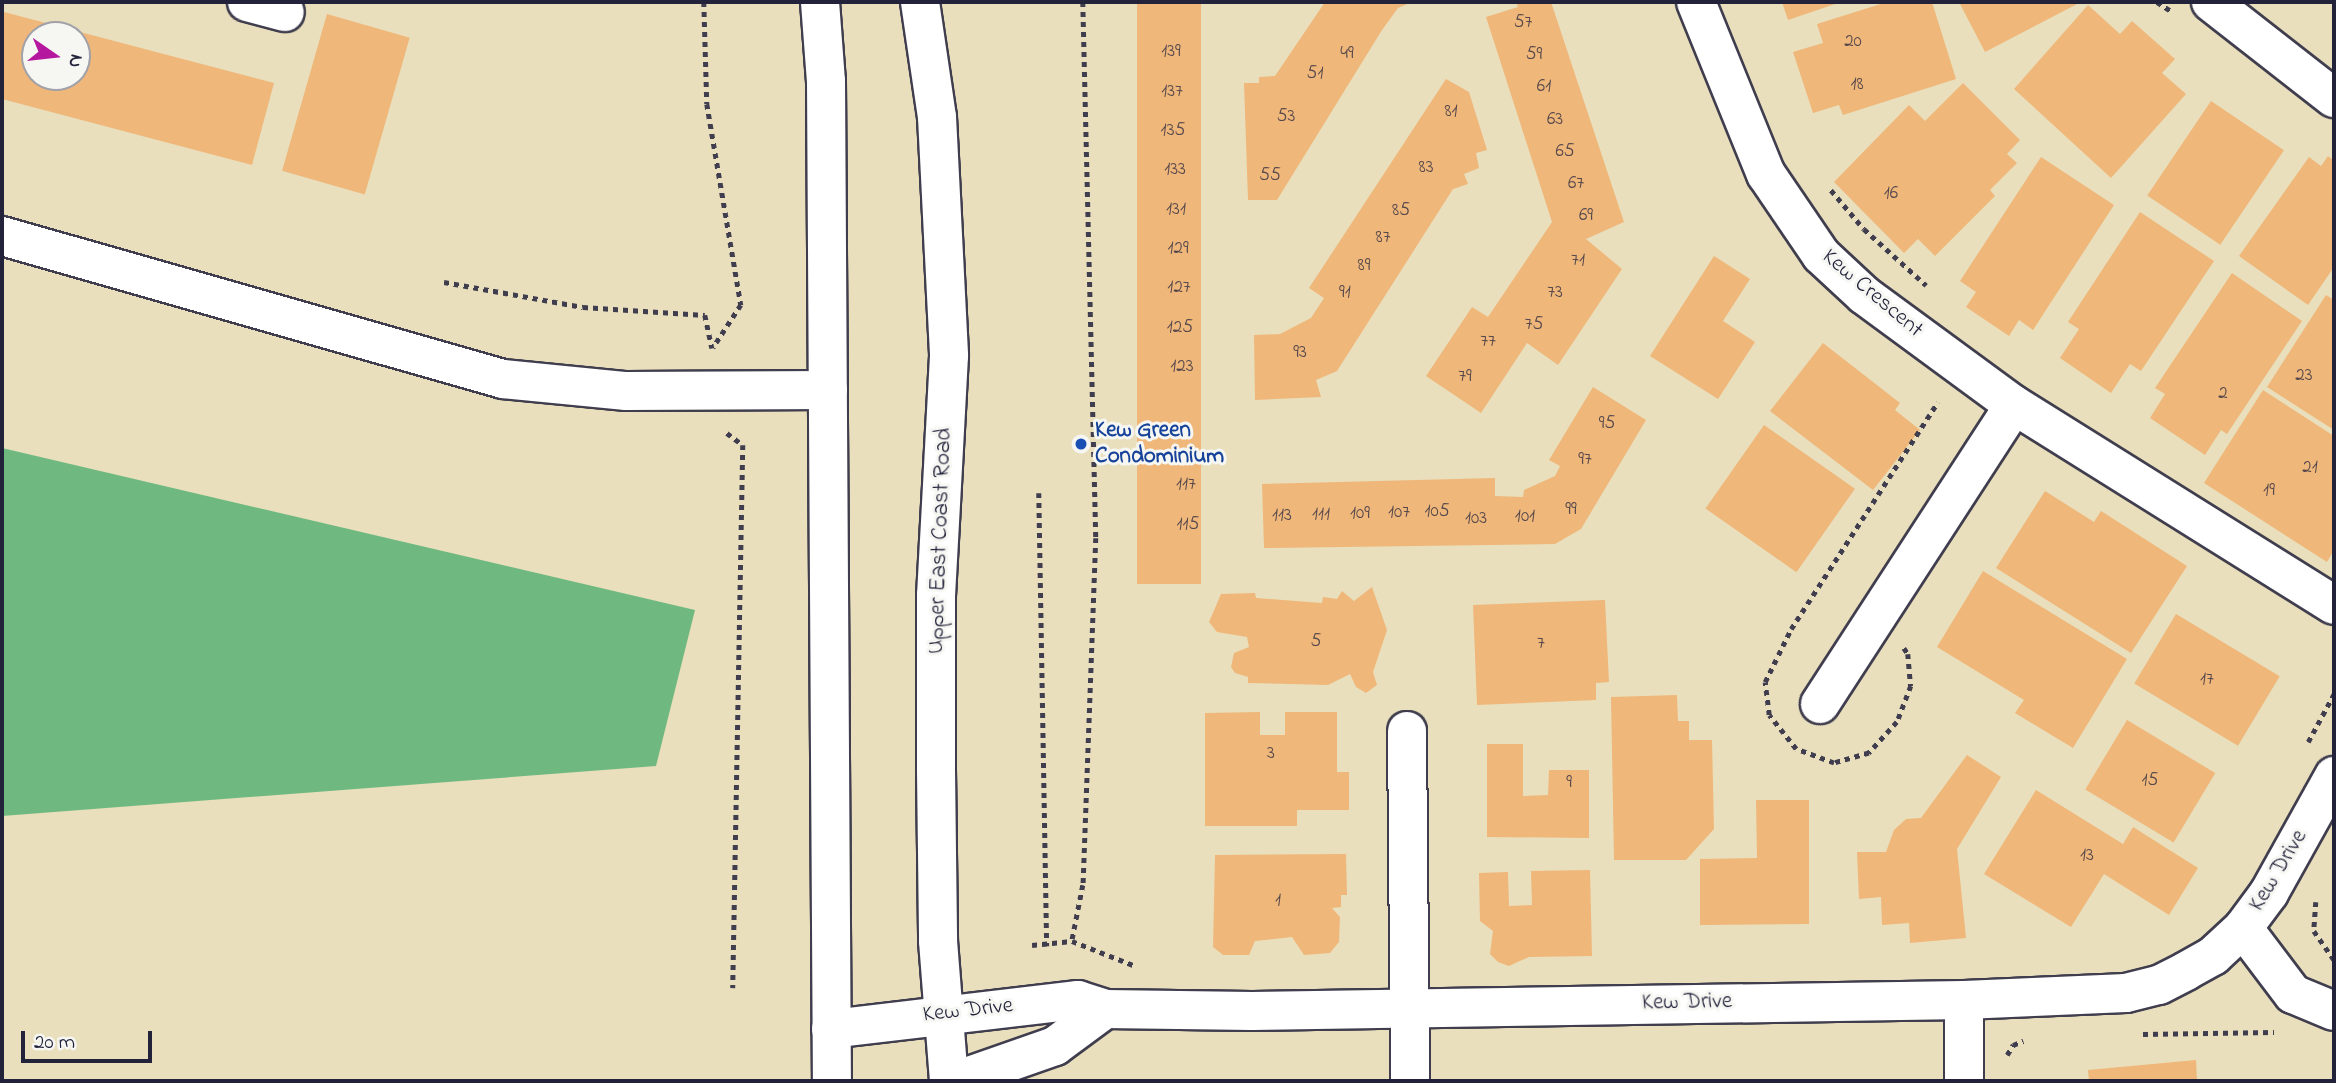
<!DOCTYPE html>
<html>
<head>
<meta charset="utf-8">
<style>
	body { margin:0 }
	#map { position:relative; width:2336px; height:1083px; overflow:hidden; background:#e9dfbc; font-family:"Indie Flower",sans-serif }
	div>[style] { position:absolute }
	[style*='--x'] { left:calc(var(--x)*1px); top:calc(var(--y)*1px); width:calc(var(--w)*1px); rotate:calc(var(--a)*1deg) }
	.forest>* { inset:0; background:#6fb980 }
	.building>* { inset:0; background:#efb77a; transform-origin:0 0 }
	.path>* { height:4.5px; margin-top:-2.25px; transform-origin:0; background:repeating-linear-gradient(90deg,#403e4e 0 5px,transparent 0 10px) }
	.roads { filter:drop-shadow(2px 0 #403e4e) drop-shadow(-2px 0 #403e4e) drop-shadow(0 2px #403e4e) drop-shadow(0 -2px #403e4e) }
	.minor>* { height:38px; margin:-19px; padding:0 19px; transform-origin:19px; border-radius:19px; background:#fff }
	.major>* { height:38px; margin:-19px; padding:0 19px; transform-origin:19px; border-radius:19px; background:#fff }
	.dots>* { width:19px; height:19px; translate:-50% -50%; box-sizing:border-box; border:4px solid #f6f6f2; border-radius:50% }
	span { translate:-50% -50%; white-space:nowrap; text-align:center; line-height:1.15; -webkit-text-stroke:6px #f6f6f2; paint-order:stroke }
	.number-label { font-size:19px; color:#55474b }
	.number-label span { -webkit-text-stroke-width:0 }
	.street-label { font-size:23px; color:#22223b }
	.transit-label { font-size:23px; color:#164399; font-weight:700 }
	.left { translate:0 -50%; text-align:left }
	.frame { position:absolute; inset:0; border:4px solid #22223b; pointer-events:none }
	.north { position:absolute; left:21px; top:21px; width:70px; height:70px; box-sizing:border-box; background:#f6f6f2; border:2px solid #a1a1a9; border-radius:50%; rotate:104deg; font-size:19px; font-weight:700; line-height:28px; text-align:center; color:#22223b }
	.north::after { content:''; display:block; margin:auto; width:24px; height:32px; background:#b5179e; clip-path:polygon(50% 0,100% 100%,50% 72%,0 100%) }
	.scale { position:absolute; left:21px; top:1031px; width:131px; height:32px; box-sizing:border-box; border:4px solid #22223b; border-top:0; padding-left:9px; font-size:21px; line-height:24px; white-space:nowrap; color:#22223b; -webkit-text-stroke:5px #f6f6f2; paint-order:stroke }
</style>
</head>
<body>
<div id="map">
	<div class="forest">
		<div style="clip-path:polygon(2px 448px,695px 610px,656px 766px,2px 816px)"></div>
	</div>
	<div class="building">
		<div style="left:1137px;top:2px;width:64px;height:582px"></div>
		<div style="clip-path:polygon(1325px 2px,1412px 2px,1398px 8px,1382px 30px,1277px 200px,1248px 200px,1244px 83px,1259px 83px,1259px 77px,1275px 76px)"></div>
		<div style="clip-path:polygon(1516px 2px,1551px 2px,1624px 222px,1586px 239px,1622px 269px,1558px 365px,1527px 343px,1481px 413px,1426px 376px,1472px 307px,1488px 317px,1552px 222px,1486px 17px,1518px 7px)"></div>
		<div style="clip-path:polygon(1782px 2px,1841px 2px,1788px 20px)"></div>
		<div style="clip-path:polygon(1887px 2px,1932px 2px,1956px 79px,1843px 115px,1839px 105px,1813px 113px,1793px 52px,1823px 43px,1817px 24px)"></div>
		<div style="clip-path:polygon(1959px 2px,2081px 2px,1985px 52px)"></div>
		<div style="clip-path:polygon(2088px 5px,2120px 34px,2132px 21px,2175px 59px,2162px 73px,2186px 94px,2111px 178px,2014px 89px)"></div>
		<div style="clip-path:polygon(evenodd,4px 12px,274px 83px,252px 165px,2px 99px,4px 12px,35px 35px,77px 35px,77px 77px,35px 77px,35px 35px)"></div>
		<div style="left:327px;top:14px;width:86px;height:163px;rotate:16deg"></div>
		<div style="clip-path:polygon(1446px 79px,1469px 92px,1487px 150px,1476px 153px,1479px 168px,1464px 174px,1468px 184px,1453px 189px,1337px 371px,1316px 380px,1321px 397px,1255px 400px,1254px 335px,1280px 334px,1311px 318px,1324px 298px,1309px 288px)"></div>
		<div style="clip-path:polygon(1963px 83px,2020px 140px,2007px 154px,2017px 163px,1990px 190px,1995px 196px,1935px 256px,1918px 239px,1904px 253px,1834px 182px,1909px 105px,1925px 121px)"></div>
		<div style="left:2211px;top:101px;width:88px;height:114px;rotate:34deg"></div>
		<div style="clip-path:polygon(2328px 156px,2334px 161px,2334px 267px,2308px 305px,2239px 256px,2309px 157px,2321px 166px)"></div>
		<div style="clip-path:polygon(2041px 157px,2114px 205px,2033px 330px,2019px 320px,2009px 336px,1966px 307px,1976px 292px,1960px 281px)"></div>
		<div style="clip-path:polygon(2140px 212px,2214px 261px,2141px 371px,2130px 364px,2111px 393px,2060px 358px,2079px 329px,2068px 322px)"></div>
		<div style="clip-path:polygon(1714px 256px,1750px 279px,1723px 321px,1755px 342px,1718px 399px,1650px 356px)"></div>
		<div style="clip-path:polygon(2232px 273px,2302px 321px,2227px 434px,2221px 430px,2205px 455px,2150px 418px,2165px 394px,2155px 388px)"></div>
		<div style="clip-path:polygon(2326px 295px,2334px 300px,2334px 430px,2267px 387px)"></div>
		<div style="clip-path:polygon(1823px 343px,1900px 403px,1895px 410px,1920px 430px,1873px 490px,1770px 411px)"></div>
		<div style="clip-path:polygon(1593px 387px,1646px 420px,1581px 529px,1555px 544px,1264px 548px,1262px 484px,1495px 478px,1495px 496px,1523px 497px,1524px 490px,1555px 476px,1560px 466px,1549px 460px)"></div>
		<div style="clip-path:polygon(2263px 390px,2334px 436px,2334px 550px,2327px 562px,2204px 483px)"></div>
		<div style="left:1764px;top:425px;width:111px;height:102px;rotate:35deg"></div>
		<div style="clip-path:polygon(2045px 491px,2094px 522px,2101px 511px,2187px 566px,2131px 653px,1996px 568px)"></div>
		<div style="clip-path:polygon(1983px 571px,2127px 659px,2073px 748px,2015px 713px,2024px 700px,1937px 647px)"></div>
		<div style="clip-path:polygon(1372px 587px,1387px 630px,1373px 672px,1377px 685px,1366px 693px,1356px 687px,1350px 674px,1328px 685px,1248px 683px,1248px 677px,1235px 673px,1231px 667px,1234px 653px,1249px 647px,1247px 637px,1217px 632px,1209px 622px,1221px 594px,1255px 593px,1256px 598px,1322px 603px,1323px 597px,1337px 599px,1342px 591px,1354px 601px)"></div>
		<div style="clip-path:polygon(1605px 600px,1609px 682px,1596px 683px,1596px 700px,1477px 705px,1473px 605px)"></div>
		<div style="left:2176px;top:614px;width:121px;height:81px;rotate:31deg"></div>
		<div style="clip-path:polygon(1677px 695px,1678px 721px,1689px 721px,1689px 740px,1712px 740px,1714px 829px,1686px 860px,1614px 860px,1611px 697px)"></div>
		<div style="clip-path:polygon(1260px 712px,1260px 735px,1285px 735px,1285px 712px,1337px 712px,1337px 772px,1349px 772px,1349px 810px,1297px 810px,1297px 826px,1205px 826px,1205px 713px)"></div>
		<div style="left:2127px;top:720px;width:103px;height:81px;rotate:31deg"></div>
		<div style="clip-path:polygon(1487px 744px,1523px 744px,1523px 796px,1548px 795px,1549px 770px,1589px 770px,1589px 838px,1487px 837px)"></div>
		<div style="clip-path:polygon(1967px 755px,2001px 777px,1957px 849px,1966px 938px,1910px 943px,1909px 923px,1882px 925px,1881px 897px,1859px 899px,1857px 852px,1886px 852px,1894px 830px,1906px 819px,1921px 818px)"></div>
		<div style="clip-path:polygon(2036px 790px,2123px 844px,2133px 827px,2198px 868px,2169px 915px,2104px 874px,2071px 927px,1984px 874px)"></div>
		<div style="clip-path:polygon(1756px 800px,1809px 800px,1809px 924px,1700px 925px,1700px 859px,1757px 858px)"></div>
		<div style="clip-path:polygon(1346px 854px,1347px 895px,1341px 895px,1341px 907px,1332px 908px,1340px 917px,1339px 942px,1330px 953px,1304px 955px,1292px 937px,1255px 941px,1249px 955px,1223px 955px,1213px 947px,1215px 855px)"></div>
		<div style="clip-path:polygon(1590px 870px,1592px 956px,1529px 957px,1509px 966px,1498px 962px,1490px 954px,1493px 931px,1480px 921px,1479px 873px,1508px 872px,1509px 906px,1532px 905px,1531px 871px)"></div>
		<div style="clip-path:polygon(2196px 1060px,2197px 1081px,2089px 1081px,2088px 1070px)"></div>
	</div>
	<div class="path">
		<div style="--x:704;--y:2;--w:102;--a:88.3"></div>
		<div style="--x:707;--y:104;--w:204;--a:80.4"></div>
		<div style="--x:741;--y:305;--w:51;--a:123.1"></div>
		<div style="--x:1083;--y:2;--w:536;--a:88.61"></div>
		<div style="--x:1096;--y:538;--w:347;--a:92.1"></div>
		<div style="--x:1083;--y:885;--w:57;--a:101.1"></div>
		<div style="--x:1072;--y:941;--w:66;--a:21.5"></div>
		<div style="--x:2157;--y:2;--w:17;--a:33"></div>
		<div style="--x:1831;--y:190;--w:51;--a:49.8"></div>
		<div style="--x:1864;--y:229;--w:84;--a:42.1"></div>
		<div style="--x:444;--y:282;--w:141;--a:10.2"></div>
		<div style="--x:583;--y:307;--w:122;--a:3.8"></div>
		<div style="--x:705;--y:315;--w:34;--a:78"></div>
		<div style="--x:727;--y:433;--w:20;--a:37"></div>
		<div style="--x:743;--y:445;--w:543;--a:91.06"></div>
		<div style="--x:1039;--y:493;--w:453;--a:89"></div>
		<div style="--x:1904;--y:648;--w:7;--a:56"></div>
		<div style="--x:1908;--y:654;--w:32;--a:85"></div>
		<div style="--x:1911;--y:686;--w:39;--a:111"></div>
		<div style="--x:1897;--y:722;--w:42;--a:132.1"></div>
		<div style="--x:1869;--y:753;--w:36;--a:164"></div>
		<div style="--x:1834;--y:763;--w:40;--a:-159.8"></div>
		<div style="--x:1796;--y:749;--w:43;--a:-128.5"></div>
		<div style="--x:1769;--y:715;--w:33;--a:-97"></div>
		<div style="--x:1765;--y:682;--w:59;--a:-63.9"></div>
		<div style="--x:1791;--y:629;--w:270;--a:-57.1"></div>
		<div style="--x:2308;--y:742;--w:55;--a:-61.6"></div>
		<div style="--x:2316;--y:902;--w:29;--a:94"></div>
		<div style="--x:2314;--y:931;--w:35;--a:55"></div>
		<div style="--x:1032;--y:945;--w:40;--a:-5.7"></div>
		<div style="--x:2143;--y:1034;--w:131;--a:-0.9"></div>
		<div style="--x:2007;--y:1055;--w:12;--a:-59"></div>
		<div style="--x:2013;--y:1045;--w:11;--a:-22"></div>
	</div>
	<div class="roads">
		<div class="minor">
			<div style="--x:247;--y:2;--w:39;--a:15"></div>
			<div style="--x:1696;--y:2;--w:186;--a:67.9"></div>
			<div style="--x:1766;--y:174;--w:98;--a:55.8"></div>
			<div style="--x:1821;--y:255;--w:59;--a:42.9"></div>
			<div style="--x:1864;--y:295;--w:186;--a:36.3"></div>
			<div style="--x:2014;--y:405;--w:377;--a:32"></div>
			<div style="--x:2211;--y:2;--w:156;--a:38"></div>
			<div style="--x:2;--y:236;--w:521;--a:15.93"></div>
			<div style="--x:503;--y:379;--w:124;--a:5.6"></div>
			<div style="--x:626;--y:391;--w:202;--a:-0.3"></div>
			<div style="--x:1820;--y:704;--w:356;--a:-57"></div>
			<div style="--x:1407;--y:731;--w:350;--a:89.5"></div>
			<div style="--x:2243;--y:928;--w:83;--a:52.9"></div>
			<div style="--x:2293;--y:994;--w:44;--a:22.5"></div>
			<div style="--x:831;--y:1029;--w:249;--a:-6.7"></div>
			<div style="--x:1078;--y:1000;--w:28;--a:18"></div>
			<div style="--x:1105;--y:1009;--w:147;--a:0.8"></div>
			<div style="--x:1252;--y:1011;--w:712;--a:-0.89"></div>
			<div style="--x:1964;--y:1000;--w:162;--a:-2.5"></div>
			<div style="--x:2126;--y:993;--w:34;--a:-14"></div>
			<div style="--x:2159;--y:985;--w:30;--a:-27"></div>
			<div style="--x:2186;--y:971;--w:31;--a:-29"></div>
			<div style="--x:2213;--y:956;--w:41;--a:-43"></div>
			<div style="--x:2243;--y:928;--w:44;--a:-53.4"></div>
			<div style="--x:2269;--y:893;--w:134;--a:-60.9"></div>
			<div style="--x:955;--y:1081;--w:106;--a:-19.3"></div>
			<div style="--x:1055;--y:1046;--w:62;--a:-36.5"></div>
			<div style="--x:1964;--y:1081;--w:81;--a:-90"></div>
		</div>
		<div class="major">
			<div style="--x:820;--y:2;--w:79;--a:85.7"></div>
			<div style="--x:826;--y:81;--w:1000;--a:89.66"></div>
			<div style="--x:920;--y:2;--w:116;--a:81.6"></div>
			<div style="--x:937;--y:117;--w:239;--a:87.1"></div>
			<div style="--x:949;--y:356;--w:239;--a:93.1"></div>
			<div style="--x:936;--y:595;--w:175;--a:90"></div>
			<div style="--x:936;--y:770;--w:171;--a:89.3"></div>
			<div style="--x:938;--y:941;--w:140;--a:85.5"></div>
		</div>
	</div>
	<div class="dots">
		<div style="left:1081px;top:444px;background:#1a4fb4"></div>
	</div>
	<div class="number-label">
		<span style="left:1523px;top:23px">57</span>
		<span style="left:1853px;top:42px">20</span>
		<span style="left:1171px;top:52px">139</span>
		<span style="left:1347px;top:54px">49</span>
		<span style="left:1534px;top:55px">59</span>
		<span style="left:1315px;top:74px">51</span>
		<span style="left:1857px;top:85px">18</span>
		<span style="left:1544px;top:87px">61</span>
		<span style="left:1172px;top:92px">137</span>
		<span style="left:1451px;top:112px">81</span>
		<span style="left:1286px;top:117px">53</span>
		<span style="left:1555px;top:120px">63</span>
		<span style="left:1173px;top:131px">135</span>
		<span style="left:1565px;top:152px">65</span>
		<span style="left:1426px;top:168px">83</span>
		<span style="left:1175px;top:170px">133</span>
		<span style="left:1270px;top:176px">55</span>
		<span style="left:1576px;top:184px">67</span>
		<span style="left:1891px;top:194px">16</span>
		<span style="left:1176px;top:210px">131</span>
		<span style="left:1401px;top:211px">85</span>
		<span style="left:1586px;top:216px">69</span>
		<span style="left:1383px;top:238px">87</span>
		<span style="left:1178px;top:249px">129</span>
		<span style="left:1578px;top:261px">71</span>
		<span style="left:1364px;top:266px">89</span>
		<span style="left:1179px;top:288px">127</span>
		<span style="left:1345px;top:293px">91</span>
		<span style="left:1555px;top:293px">73</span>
		<span style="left:1534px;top:325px">75</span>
		<span style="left:1180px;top:328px">125</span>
		<span style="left:1488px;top:342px">77</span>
		<span style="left:1300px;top:353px">93</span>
		<span style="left:1182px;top:367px">123</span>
		<span style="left:2304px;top:376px">23</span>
		<span style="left:1465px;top:377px">79</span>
		<span style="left:2223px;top:394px">2</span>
		<span style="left:1607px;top:424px">95</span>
		<span style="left:1585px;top:460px">97</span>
		<span style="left:2310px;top:468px">21</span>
		<span style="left:1186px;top:485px">117</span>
		<span style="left:2269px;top:491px">19</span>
		<span style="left:1571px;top:510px">99</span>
		<span style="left:1437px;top:512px">105</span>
		<span style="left:1399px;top:513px">107</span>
		<span style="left:1360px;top:514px">109</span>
		<span style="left:1321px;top:515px">111</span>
		<span style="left:1282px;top:516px">113</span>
		<span style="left:1525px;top:517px">101</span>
		<span style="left:1476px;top:519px">103</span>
		<span style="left:1188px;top:525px">115</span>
		<span style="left:1316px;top:642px">5</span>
		<span style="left:1541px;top:644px">7</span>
		<span style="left:2207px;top:680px">17</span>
		<span style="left:1271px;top:754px">3</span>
		<span style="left:2150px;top:781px">15</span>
		<span style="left:1569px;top:783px">9</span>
		<span style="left:2087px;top:856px">13</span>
		<span style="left:1278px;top:901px">1</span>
	</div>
	<div class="street-label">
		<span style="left:1872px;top:294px;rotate:40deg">Kew Crescent</span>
		<span style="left:941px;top:541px;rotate:-88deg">Upper East Coast Road</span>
		<span style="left:2279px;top:871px;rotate:-59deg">Kew Drive</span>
		<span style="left:1687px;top:1003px;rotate:-1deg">Kew Drive</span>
		<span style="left:968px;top:1011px;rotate:-6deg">Kew Drive</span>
	</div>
	<div class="transit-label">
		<span class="left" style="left:1095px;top:444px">Kew Green<br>Condominium</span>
	</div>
	<div class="frame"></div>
	<div class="north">N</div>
	<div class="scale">20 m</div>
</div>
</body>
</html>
